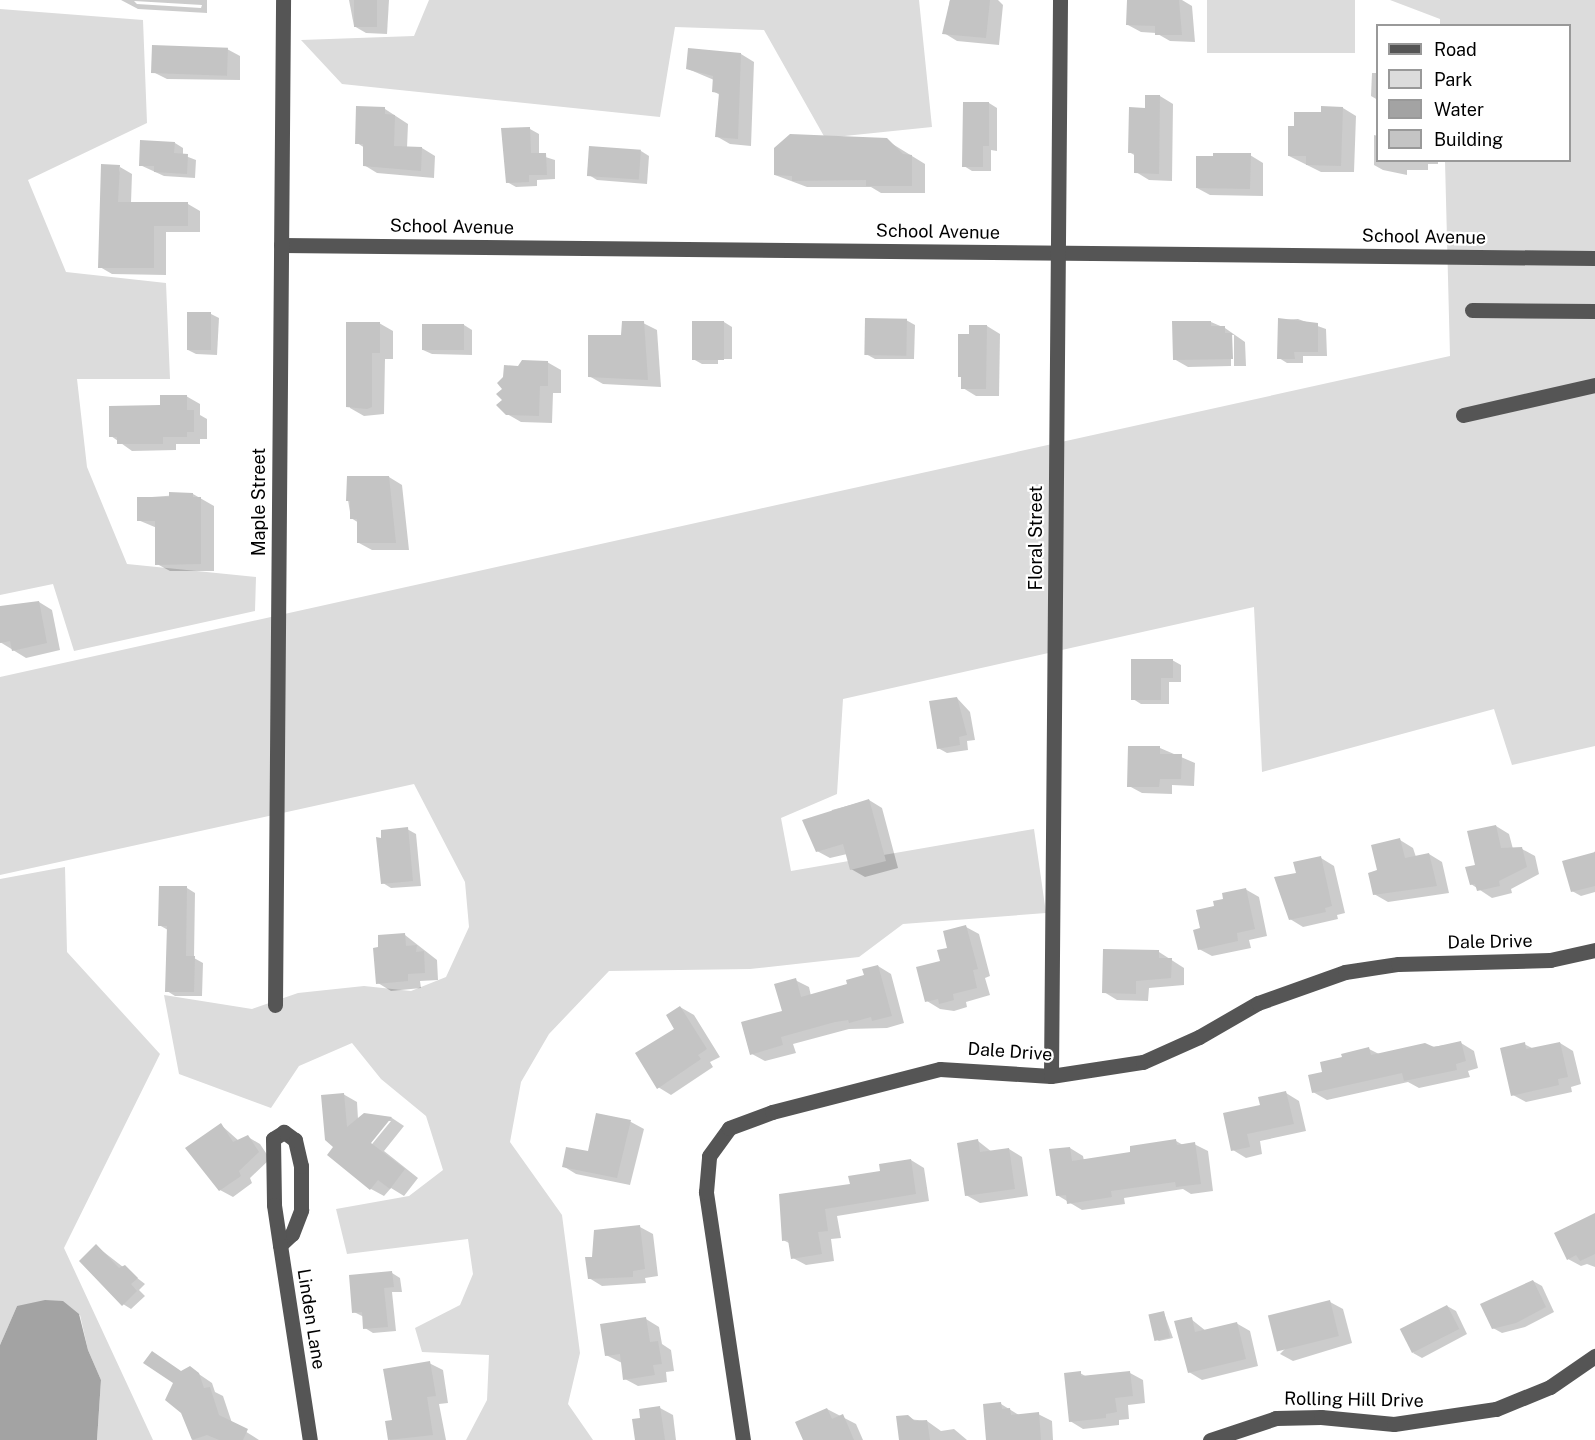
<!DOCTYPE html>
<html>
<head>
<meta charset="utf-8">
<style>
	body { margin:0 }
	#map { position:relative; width:1595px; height:1440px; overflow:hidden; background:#fff; font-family:"Public Sans",sans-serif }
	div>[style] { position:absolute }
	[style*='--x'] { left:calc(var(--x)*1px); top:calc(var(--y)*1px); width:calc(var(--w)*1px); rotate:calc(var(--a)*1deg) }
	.green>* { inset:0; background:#dcdcdc; transform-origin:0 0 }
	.water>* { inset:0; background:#a3a3a3 }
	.shadow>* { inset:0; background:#0003 }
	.building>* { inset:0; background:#c4c4c4; transform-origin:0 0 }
	.minor>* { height:15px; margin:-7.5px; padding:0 7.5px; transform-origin:7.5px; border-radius:7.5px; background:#555 }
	span { translate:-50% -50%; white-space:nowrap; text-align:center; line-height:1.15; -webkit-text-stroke:4.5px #fff; paint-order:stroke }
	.street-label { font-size:18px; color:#000 }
	.legend { position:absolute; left:1376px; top:24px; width:195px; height:138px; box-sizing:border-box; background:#fff; border:2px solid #999; margin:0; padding:8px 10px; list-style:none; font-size:18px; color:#000 }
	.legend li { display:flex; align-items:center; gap:12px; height:30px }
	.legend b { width:30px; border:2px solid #999 }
</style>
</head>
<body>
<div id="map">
	<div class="green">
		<div style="clip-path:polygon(429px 0,919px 0,932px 127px,825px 138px,764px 30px,675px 27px,660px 117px,342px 84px,301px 40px,414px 36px)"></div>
		<div style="left:1207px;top:0;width:148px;height:53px"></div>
		<div style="clip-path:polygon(1390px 0,1595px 0,1595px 746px,1512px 765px,1494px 709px,1262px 772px,1254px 607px,843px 699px,837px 794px,781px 818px,791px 871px,1034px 829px,1046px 913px,903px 924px,859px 957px,750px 969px,609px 971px,549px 1034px,521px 1082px,510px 1142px,562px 1215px,580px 1353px,568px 1404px,593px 1440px,466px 1440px,487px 1400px,489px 1355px,422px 1352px,415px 1328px,460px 1305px,473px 1274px,468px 1239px,347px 1254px,336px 1209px,409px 1196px,443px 1170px,426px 1116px,381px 1079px,352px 1043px,299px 1066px,271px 1108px,179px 1074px,164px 995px,252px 1009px,298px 993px,364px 986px,411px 991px,446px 977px,469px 927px,465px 882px,414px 784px,0 875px,0 677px,1450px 356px,1445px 161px,1570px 160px,1570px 26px,1440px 25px,1440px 19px)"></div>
		<div style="clip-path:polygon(0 9px,143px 20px,147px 123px,28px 180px,66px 272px,166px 283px,170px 379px,77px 379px,87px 467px,127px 564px,256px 577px,255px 611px,74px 651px,53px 584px,0 595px)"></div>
		<div style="clip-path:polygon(65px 867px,67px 952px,160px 1054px,64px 1248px,153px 1440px,97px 1440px,101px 1380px,88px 1350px,80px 1315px,17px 1306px,0 1345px,0 879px)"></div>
	</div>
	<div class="water">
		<div style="clip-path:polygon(45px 1300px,63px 1301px,79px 1314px,88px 1350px,101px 1380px,97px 1440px,0 1440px,0 1345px,17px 1306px)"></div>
	</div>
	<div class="shadow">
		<div style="clip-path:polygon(evenodd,121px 0,207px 0,207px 13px,138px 9px,121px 0,134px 1px,202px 5px,201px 8px,137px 4px,134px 1px)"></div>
		<div style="clip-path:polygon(349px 0,389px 0,387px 34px,366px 33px,354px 26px)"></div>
		<div style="clip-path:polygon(950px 0,998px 0,1003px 5px,999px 45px,957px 41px,944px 33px)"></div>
		<div style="clip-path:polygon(1128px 0,1182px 0,1192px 6px,1195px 42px,1170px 41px,1156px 33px,1141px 32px,1128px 25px)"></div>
		<div style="clip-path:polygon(227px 49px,240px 56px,240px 80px,167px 79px,153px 72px)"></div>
		<div style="clip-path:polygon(741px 54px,754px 62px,751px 146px,730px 144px,716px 136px,720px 95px,713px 91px,714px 80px,688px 69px)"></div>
		<div style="clip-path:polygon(1372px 73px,1378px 73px,1378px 100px,1371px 96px)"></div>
		<div style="clip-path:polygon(1146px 96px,1160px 96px,1173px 104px,1172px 181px,1149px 180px,1136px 172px,1136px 156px,1129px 152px,1146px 109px)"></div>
		<div style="clip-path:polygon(989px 103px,997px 108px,997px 151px,991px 150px,991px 171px,972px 171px,964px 166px)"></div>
		<div style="clip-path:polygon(358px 108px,385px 109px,408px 124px,407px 148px,422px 148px,435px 156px,434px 178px,377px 173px,364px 165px,365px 148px,357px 143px)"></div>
		<div style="clip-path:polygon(1323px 108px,1343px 108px,1356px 116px,1354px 172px,1321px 172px,1289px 156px,1295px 128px,1323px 113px)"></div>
		<div style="clip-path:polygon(530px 129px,539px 134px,539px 155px,555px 160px,555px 179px,537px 180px,537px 186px,516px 187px,507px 182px)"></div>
		<div style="clip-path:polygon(1374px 135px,1378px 136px,1378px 160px,1438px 160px,1438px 164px,1428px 164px,1428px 170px,1407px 170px,1407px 175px,1383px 170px,1374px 165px)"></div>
		<div style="clip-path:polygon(886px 140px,925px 164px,925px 193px,881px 193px,871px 187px,807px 187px,775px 175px)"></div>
		<div style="clip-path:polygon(175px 143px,183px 148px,183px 155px,196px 160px,195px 178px,164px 176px,140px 165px)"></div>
		<div style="clip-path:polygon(641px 151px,649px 156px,647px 184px,597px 180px,589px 175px)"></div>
		<div style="clip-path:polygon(1250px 155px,1263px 163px,1263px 196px,1210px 195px,1197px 188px)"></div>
		<div style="clip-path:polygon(120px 167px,132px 174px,131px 203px,188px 204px,200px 211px,200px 232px,166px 232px,166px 275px,112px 274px,100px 267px)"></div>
		<div style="clip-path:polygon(188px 313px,211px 314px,219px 318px,217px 355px,196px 354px,188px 350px)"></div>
		<div style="clip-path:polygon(1298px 319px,1326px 329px,1327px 356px,1303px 356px,1303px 363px,1287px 363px,1279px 358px,1280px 320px)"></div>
		<div style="clip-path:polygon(906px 320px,915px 325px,914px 359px,875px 359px,866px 354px)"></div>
		<div style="clip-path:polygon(724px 322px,732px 327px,732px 359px,718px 359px,718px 364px,702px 364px,693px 359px)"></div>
		<div style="clip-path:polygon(1211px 322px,1225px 328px,1245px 342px,1246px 366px,1234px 366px,1234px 335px,1231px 335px,1231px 366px,1188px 367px,1174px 359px)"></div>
		<div style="clip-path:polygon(347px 323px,379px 323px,393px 331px,393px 359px,385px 359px,384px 414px,364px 416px,350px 408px)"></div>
		<div style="clip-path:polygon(643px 323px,657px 330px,661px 387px,603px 384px,589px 376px)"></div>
		<div style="clip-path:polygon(464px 325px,472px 330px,472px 355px,432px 354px,423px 350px)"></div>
		<div style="clip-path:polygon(987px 326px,1000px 334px,999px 396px,976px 396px,963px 388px,971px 336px)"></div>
		<div style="clip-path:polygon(547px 362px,561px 370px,561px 393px,553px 393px,552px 423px,521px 422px,507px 414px,505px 389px,518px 367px)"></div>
		<div style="clip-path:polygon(186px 396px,200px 404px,200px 415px,207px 419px,207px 439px,200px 439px,200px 444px,176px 444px,176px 450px,132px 451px,111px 436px)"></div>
		<div style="clip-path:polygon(389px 477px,402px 485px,409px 550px,372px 550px,359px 543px,359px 523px,351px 518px,348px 500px)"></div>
		<div style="clip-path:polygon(193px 494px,214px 506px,214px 571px,170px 571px,157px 564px,157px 528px,138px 520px,138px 498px)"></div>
		<div style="clip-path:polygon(39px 602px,52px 610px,60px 650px,26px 658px,0 642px,0 608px)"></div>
		<div style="clip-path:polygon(1172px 660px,1181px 665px,1181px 682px,1169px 682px,1169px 704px,1141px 704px,1133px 699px)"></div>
		<div style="clip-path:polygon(957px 698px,970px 712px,975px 740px,967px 741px,968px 750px,947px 753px,938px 748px)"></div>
		<div style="clip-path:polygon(1160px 748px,1195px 763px,1194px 786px,1172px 785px,1172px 794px,1142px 793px,1129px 786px)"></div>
		<div style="clip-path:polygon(869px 800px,882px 808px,898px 868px,865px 877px,851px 869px,847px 854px,830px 858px,817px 851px,832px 810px)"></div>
		<div style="clip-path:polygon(1496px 826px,1509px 834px,1513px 849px,1522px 849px,1535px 856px,1539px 874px,1511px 889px,1512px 893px,1492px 898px,1471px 884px)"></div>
		<div style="clip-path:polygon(407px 829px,416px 834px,421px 886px,391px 888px,383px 883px)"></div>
		<div style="clip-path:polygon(1400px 840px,1413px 848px,1416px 857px,1429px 854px,1442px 862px,1449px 893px,1388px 902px,1374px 894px,1379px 872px)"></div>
		<div style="clip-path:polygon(1595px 851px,1595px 892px,1581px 896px,1572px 891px)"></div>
		<div style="clip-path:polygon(1321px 858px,1334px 866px,1345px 913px,1337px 915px,1338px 919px,1303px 927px,1290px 919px,1297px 874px)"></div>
		<div style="clip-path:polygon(187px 888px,195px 893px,194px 958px,203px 963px,202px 996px,175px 996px,167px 991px,168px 930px,159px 925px)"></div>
		<div style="clip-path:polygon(1245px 889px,1259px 897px,1267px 936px,1249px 940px,1251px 948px,1212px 956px,1199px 949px,1202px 929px,1225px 900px)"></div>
		<div style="clip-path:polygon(966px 927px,979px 934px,990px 976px,985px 978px,990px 995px,966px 1002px,967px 1007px,954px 1011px,940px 1009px,927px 1001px,941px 962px)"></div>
		<div style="clip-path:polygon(405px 935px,437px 960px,438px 980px,420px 981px,421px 988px,391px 991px,378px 983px)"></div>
		<div style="clip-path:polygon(1159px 952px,1184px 968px,1184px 985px,1149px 988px,1148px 1001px,1117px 1000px,1104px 992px)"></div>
		<div style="clip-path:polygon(878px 966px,891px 974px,904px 1023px,887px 1028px,849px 1029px,793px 1044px,796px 1053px,765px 1061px,752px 1054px,784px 1012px,795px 980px,809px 987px,811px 996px,849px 985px)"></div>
		<div style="clip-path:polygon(680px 1007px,694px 1015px,720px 1057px,710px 1062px,713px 1067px,671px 1095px,658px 1087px)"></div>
		<div style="clip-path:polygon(1461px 1043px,1474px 1051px,1478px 1068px,1468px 1071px,1470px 1077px,1419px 1088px,1408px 1082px,1327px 1100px,1313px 1092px,1324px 1074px,1343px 1058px,1369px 1049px,1379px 1054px)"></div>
		<div style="clip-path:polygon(1560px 1043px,1573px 1051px,1581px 1084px,1571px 1087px,1572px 1092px,1526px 1102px,1513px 1095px,1524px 1044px,1534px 1049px)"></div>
		<div style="clip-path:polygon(1286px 1093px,1299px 1101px,1306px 1131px,1260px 1141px,1262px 1154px,1246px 1158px,1233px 1150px,1262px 1106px)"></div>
		<div style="clip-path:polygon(evenodd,343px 1094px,357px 1102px,358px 1119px,364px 1114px,392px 1118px,404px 1126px,384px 1151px,418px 1178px,404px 1196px,391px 1188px,384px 1196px,371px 1189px,335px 1146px,343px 1094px,387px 1121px,391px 1121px,368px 1149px,366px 1148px,387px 1121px)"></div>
		<div style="clip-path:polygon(597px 1115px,631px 1122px,644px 1129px,630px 1185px,576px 1174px,563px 1166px,589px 1153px)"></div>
		<div style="clip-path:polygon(221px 1125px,239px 1141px,248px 1137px,260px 1144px,270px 1159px,250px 1178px,252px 1183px,233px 1197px,220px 1190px)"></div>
		<div style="clip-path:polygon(978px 1141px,992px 1152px,1009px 1149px,1022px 1157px,1028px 1196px,980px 1203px,966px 1195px)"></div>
		<div style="clip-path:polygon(1176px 1141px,1183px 1145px,1194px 1144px,1208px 1151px,1213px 1191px,1191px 1194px,1183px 1189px,1124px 1198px,1125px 1204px,1082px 1210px,1057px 1195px,1070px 1148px,1083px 1156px,1084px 1161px,1132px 1154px)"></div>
		<div style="clip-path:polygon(911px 1160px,924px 1168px,929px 1201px,837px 1216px,841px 1238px,831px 1239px,834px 1261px,806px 1265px,793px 1258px,791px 1244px,783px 1240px,851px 1185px)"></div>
		<div style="clip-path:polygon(1595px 1214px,1595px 1267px,1587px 1264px,1581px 1266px,1568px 1259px)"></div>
		<div style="clip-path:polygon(640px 1227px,653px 1234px,658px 1276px,645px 1278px,646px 1283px,602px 1286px,589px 1278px,593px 1258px)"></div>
		<div style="clip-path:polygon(96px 1246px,145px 1284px,139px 1290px,145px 1296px,131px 1309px,123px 1304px)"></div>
		<div style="clip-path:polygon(392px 1273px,400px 1278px,402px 1292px,392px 1292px,396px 1331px,373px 1333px,365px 1328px,364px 1317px,354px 1312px)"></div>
		<div style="clip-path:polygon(1533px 1281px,1542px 1286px,1554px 1312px,1525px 1327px,1502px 1333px,1493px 1328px)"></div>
		<div style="clip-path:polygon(1330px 1302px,1343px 1309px,1352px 1343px,1293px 1361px,1280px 1354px)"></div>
		<div style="clip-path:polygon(1447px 1306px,1456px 1311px,1467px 1334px,1422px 1358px,1413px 1353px)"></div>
		<div style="clip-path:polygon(1164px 1313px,1173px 1338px,1159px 1341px,1155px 1339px)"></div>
		<div style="clip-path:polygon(646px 1319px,659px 1327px,662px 1344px,671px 1350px,674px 1371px,666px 1372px,667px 1382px,638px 1386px,625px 1379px,622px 1363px,606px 1355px)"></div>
		<div style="clip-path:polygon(1191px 1319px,1206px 1331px,1236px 1323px,1250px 1331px,1258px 1366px,1202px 1380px,1189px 1372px)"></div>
		<div style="clip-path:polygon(429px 1363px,443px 1370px,448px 1403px,439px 1404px,446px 1440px,390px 1440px,387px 1423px,394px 1421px)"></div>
		<div style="clip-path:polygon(190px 1368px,212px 1383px,215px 1392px,223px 1396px,232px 1423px,259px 1440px,193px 1440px,182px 1412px,167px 1400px,175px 1383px)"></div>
		<div style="clip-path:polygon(1080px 1373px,1087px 1377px,1130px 1373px,1143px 1380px,1145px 1403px,1128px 1405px,1129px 1419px,1119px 1420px,1119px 1425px,1083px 1429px,1070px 1421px)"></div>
		<div style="clip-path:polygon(1001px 1404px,1019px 1415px,1038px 1414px,1052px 1421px,1053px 1440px,988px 1440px)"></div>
		<div style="clip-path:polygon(660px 1408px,673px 1415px,676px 1440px,636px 1440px,642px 1420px)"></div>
		<div style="clip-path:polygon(827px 1409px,856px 1424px,863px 1440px,804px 1440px)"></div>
		<div style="clip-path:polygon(898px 1418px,927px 1421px,941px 1431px,954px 1429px,967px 1440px,901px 1440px)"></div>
	</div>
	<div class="building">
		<div style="left:354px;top:0;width:23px;height:27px"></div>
		<div style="clip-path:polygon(950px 0,990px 0,986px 38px,942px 34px)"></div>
		<div style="clip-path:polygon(1127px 0,1179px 0,1182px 35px,1155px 35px,1155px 26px,1126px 25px)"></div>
		<div style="left:152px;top:45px;width:76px;height:28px;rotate:2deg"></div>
		<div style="clip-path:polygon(688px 48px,741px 53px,738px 139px,715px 137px,719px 93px,712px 92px,713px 76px,686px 69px)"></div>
		<div style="clip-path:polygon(1145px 95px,1160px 95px,1159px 174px,1134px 173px,1134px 153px,1128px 153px,1129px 107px,1145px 108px)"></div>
		<div style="clip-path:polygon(963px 102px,989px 102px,989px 146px,983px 146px,983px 167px,962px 167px)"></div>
		<div style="clip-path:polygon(356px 106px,385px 107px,385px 114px,395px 115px,394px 146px,422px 147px,421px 171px,363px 166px,363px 144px,355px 144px)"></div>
		<div style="clip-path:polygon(1321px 106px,1343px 107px,1341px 166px,1306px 165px,1306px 156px,1288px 156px,1288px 126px,1294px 126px,1294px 112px,1321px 112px)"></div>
		<div style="clip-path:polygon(530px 127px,531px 153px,546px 153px,547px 175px,529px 175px,529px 182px,506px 183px,501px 128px)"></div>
		<div style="clip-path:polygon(790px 134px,887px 138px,903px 154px,912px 155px,912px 186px,866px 186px,866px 180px,792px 181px,792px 176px,774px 175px,774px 148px)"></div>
		<div style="clip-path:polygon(140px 140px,175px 142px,174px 153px,188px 154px,187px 174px,154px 172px,154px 166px,139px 166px)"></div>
		<div style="left:589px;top:146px;width:52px;height:30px;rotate:4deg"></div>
		<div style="clip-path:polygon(1213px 153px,1251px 153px,1250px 189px,1196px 188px,1196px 156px,1213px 156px)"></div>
		<div style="clip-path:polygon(101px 164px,120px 165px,118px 202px,188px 202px,188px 226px,154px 226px,154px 268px,98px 268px)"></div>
		<div style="left:187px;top:312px;width:24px;height:38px"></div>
		<div style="left:865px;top:318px;width:42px;height:37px;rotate:1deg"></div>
		<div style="clip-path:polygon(1278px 318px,1318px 323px,1318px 352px,1294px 352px,1295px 359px,1277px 359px)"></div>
		<div style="clip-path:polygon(622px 321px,644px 321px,648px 380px,588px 377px,588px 335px,621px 335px)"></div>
		<div style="left:692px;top:321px;width:32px;height:39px"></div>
		<div style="clip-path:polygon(1172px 321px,1211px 321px,1211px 326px,1225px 326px,1225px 333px,1232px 333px,1233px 359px,1173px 360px)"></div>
		<div style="clip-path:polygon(346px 322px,380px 322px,380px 353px,372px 353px,372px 407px,367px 409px,346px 407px)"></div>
		<div style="left:422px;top:324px;width:42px;height:26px"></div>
		<div style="clip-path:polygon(969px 325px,987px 325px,986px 389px,961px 389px,961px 377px,958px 377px,958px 334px,969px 334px)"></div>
		<div style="clip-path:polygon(522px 360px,548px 361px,548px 386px,540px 386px,539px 416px,506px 415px,496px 405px,502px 400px,496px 394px,502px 389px,497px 383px,503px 377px,504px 365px,518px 366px)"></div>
		<div style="clip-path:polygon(160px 395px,187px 395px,187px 410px,194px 410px,194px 432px,187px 432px,187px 437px,163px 437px,163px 444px,117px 444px,117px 437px,109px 437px,109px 406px,160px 405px)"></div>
		<div style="clip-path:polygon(347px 476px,389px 476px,396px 543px,357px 543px,357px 519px,350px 519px,350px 501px,346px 501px)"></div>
		<div style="clip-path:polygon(169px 492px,193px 493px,193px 497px,201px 497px,201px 564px,155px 565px,155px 521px,137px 521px,137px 497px,169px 497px)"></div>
		<div style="clip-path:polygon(39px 601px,47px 643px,12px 651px,10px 641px,0 643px,0 606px)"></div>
		<div style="clip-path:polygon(1131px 659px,1173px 659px,1173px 678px,1161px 678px,1161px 700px,1131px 700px)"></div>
		<div style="clip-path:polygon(957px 697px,967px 735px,959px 737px,960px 745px,937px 749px,929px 701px)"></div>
		<div style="clip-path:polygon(1128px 746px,1160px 746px,1160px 754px,1182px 754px,1181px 779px,1160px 779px,1159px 787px,1127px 787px)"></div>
		<div style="clip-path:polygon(869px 799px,886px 861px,850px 870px,843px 844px,816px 852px,802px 820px)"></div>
		<div style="clip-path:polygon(1496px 825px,1501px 848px,1522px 847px,1527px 867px,1499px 881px,1500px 886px,1477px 891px,1475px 884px,1470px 885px,1465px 867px,1475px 865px,1467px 831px)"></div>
		<div style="clip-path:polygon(408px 827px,413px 881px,381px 884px,376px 837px,381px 838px,381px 830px)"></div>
		<div style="clip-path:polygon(1400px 838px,1405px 858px,1429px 853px,1437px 886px,1373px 895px,1368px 873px,1377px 870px,1371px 845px)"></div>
		<div style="clip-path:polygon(1595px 852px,1595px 886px,1571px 892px,1562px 861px)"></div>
		<div style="clip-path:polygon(1321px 856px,1332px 906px,1325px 908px,1326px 912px,1289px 920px,1274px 877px,1296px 873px,1293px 862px)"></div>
		<div style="clip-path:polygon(159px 886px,187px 886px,186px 956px,195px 956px,194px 992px,165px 992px,167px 926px,158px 926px)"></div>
		<div style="clip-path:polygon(1246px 888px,1255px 929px,1237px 933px,1238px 941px,1198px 950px,1193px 930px,1200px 928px,1196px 910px,1214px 906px,1213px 901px,1223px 899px,1222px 893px)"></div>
		<div style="clip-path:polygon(966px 925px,978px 969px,973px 970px,977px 988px,953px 994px,954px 1000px,939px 1004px,938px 999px,925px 1002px,916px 967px,940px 961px,937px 950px,947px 948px,943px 931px)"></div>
		<div style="clip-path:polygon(405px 933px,406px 946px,417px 945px,416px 952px,424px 951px,425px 973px,408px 974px,408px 981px,376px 984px,373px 948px,378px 947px,378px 935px)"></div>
		<div style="clip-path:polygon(1103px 949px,1159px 950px,1159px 958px,1172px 958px,1171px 978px,1136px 981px,1136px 994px,1102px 993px)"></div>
		<div style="clip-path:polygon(878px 965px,892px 1016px,872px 1021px,871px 1017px,849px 1023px,848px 1020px,835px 1022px,781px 1037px,783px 1045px,750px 1055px,741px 1022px,782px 1011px,774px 984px,796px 978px,801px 997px,847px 984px,846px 980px,864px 975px,862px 969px)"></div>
		<div style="clip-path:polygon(680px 1006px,707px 1049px,698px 1055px,701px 1059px,657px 1089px,635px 1053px,674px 1029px,666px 1015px)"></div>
		<div style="clip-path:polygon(1461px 1041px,1466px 1061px,1456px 1064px,1457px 1070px,1404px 1081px,1402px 1073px,1312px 1093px,1308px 1075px,1322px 1072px,1320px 1062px,1342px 1057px,1341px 1054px,1369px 1047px,1371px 1055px,1425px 1043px,1434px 1047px)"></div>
		<div style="clip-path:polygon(1525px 1042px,1526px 1049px,1560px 1042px,1568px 1077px,1558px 1079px,1559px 1085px,1511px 1096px,1500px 1048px)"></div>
		<div style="clip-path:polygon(1286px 1091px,1294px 1124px,1247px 1134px,1250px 1147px,1231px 1151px,1223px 1113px,1260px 1105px,1258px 1097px)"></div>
		<div style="clip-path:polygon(344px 1093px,347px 1127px,364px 1113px,392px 1117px,371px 1143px,405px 1169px,390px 1189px,378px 1180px,370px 1190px,327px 1155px,333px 1147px,325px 1140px,321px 1095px)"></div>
		<div style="clip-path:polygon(596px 1113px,631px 1120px,617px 1178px,562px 1167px,566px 1147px,588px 1151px)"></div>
		<div style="clip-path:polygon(221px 1123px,233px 1142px,248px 1135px,259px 1152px,239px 1171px,241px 1176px,219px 1191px,185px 1148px)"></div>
		<div style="clip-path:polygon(978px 1139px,980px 1152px,1009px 1148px,1015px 1189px,965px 1196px,957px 1143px)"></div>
		<div style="clip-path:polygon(1176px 1139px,1177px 1145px,1195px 1142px,1201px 1184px,1176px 1187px,1175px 1182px,1111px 1191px,1112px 1197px,1067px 1204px,1066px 1195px,1056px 1196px,1049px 1149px,1070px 1147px,1072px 1161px,1130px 1152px,1130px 1146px)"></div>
		<div style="clip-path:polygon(911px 1159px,916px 1194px,825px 1209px,828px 1231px,818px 1232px,822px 1254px,791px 1259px,788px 1240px,782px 1241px,779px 1194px,850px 1184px,848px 1176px,880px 1171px,879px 1164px)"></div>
		<div style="clip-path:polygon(1595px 1213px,1595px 1254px,1580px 1261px,1576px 1255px,1567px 1260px,1554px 1233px)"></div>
		<div style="clip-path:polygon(640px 1225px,645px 1269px,633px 1271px,633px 1277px,588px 1279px,585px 1257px,592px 1257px,594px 1230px)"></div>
		<div style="clip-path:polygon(96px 1244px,119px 1268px,125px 1265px,138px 1278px,131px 1284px,137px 1291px,122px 1306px,79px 1261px)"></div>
		<div style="clip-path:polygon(392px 1271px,394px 1287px,384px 1288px,388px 1327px,363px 1329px,362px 1312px,352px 1313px,349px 1275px)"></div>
		<div style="clip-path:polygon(1533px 1280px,1546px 1307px,1516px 1323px,1492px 1329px,1480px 1304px)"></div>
		<div style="left:1330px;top:1300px;width:37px;height:64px;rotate:76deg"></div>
		<div style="left:1447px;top:1305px;width:27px;height:53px;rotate:63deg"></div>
		<div style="left:1164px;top:1311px;width:27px;height:16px;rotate:77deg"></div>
		<div style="clip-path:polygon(646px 1317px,650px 1342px,658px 1341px,662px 1364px,653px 1365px,655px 1375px,623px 1380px,620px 1354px,605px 1356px,600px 1324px)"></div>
		<div style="clip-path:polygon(1192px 1317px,1195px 1332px,1237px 1322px,1246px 1359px,1188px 1373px,1174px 1321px)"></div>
		<div style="clip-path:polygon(152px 1351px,181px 1371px,190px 1366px,199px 1373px,204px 1388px,210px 1387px,219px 1415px,248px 1429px,243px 1440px,219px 1440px,207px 1435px,192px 1440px,181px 1413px,165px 1400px,173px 1383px,143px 1363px)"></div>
		<div style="clip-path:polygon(430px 1361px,436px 1396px,427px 1397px,433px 1435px,388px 1440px,385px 1421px,392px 1420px,383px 1369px)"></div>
		<div style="clip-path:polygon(1081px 1371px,1081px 1376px,1130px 1371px,1133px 1396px,1115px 1398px,1117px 1412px,1106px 1414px,1106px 1418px,1069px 1422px,1064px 1373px)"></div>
		<div style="clip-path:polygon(1001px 1402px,1002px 1409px,1010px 1408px,1011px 1415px,1039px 1412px,1041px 1440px,986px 1440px,983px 1404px)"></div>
		<div style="clip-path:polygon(660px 1406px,665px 1440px,635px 1440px,632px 1419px,640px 1418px,639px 1409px)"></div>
		<div style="clip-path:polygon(827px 1408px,832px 1419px,843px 1414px,854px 1440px,803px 1440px,795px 1422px)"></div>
		<div style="clip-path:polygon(908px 1415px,915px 1421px,927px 1420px,930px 1440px,899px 1440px,896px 1416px)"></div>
	</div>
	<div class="minor">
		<div style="--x:281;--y:245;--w:1314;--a:0.57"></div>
		<div style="--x:1472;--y:310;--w:123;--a:0.5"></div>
		<div style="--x:1463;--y:415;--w:135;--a:-12.8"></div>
		<div style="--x:275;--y:1005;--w:1005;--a:-89.54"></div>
		<div style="--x:1051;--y:1076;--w:1076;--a:-89.52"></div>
		<div style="--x:280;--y:1245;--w:16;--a:-43"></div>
		<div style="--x:292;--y:1234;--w:26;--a:-69"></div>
		<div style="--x:301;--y:1210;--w:44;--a:-90"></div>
		<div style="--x:301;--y:1166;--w:27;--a:-103"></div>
		<div style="--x:295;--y:1140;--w:14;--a:-144"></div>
		<div style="--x:284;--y:1132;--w:13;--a:148"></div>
		<div style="--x:273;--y:1139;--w:66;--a:89.1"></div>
		<div style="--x:274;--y:1205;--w:40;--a:81.5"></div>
		<div style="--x:280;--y:1245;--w:197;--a:81.3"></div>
		<div style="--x:743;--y:1440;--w:251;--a:-98.5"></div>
		<div style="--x:706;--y:1192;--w:36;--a:-85"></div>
		<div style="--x:709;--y:1156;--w:34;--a:-54"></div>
		<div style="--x:729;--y:1128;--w:46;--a:-20.4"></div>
		<div style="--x:772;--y:1112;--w:173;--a:-14.4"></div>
		<div style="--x:940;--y:1069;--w:111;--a:3.6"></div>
		<div style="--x:1051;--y:1076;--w:93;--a:-8.7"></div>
		<div style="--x:1143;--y:1062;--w:61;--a:-24.1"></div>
		<div style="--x:1199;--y:1037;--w:68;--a:-30"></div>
		<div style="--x:1258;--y:1003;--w:92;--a:-19.6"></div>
		<div style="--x:1345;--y:972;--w:54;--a:-8.6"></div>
		<div style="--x:1398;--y:964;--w:152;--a:-1.5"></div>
		<div style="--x:1550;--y:960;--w:46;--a:-12.5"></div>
		<div style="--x:1210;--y:1440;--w:70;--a:-18.4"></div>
		<div style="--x:1276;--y:1418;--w:45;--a:-1.3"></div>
		<div style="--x:1321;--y:1417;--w:73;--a:5.5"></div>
		<div style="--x:1394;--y:1424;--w:103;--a:-8.4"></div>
		<div style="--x:1496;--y:1409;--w:58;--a:-22.2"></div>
		<div style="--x:1550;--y:1387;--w:55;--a:-34.6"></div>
	</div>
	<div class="street-label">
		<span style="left:452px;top:227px;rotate:1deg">School Avenue</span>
		<span style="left:938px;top:232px;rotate:1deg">School Avenue</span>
		<span style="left:1424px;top:237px;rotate:1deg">School Avenue</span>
		<span style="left:259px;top:502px;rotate:-90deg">Maple Street</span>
		<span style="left:1036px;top:538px;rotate:-90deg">Floral Street</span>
		<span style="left:1490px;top:942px;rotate:-1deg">Dale Drive</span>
		<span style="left:1010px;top:1052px;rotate:4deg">Dale Drive</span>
		<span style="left:311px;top:1319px;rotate:81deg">Linden Lane</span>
		<span style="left:1354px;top:1400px;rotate:1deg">Rolling Hill Drive</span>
	</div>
	<ul class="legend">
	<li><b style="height:8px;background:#555"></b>Road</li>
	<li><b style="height:16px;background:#dcdcdc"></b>Park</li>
	<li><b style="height:16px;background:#a3a3a3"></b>Water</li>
	<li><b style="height:16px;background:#c4c4c4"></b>Building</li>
	</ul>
</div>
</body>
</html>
